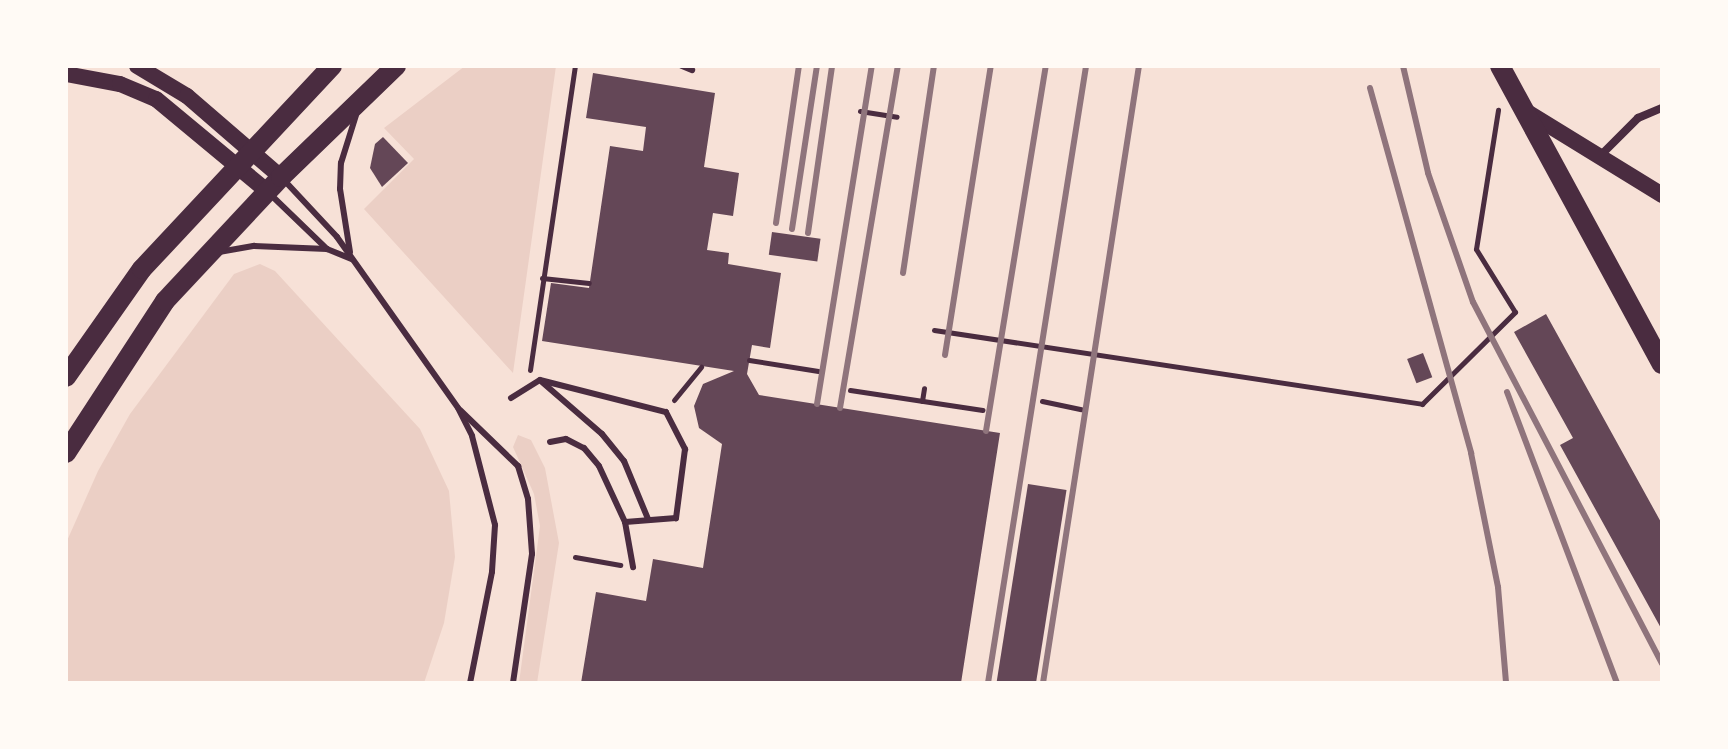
<!DOCTYPE html>
<html>
<head>
<meta charset="utf-8">
<style>
	body { margin:0 }
	#map { position:relative; width:1728px; height:749px; overflow:hidden; background:#f7e1d7; font-family:Karla,sans-serif }
	div>[style] { position:absolute }
	[style*='--x'] { left:calc(var(--x)*1px); top:calc(var(--y)*1px); width:calc(var(--w)*1px); rotate:calc(var(--a)*1deg) }
	.green>* { inset:0; background:#ebcfc5 }
	.building>* { inset:0; background:#644757; transform-origin:0 0 }
	.path>* { height:5px; margin:-2.5px; padding:0 2.5px; transform-origin:2.5px; border-radius:2.5px; background:#4a2c40 }
	.service>* { height:6px; margin:-3px; padding:0 3px; transform-origin:3px; border-radius:3px; background:#4a2c40 }
	.minor>* { height:8px; margin:-4px; padding:0 4px; transform-origin:4px; border-radius:4px; background:#4a2c40 }
	.secondary>* { height:16px; margin:-8px; padding:0 8px; transform-origin:8px; border-radius:8px; background:#4a2c40 }
	.primary>* { height:20px; margin:-10px; padding:0 10px; transform-origin:10px; border-radius:10px; background:#4a2c40 }
	.rail>* { height:6px; margin:-3px; padding:0 3px; transform-origin:3px; border-radius:3px; background:#8f747c }
	span { translate:-50% -50%; white-space:nowrap; text-align:center; line-height:1.15; -webkit-text-stroke:6px #fffaf5; paint-order:stroke }
	.frame { position:absolute; inset:0; border:68px solid #fffaf5; pointer-events:none }
</style>
</head>
<body>
<div id="map">
	<div class="green">
		<div style="clip-path:polygon(465px 66px,556px 66px,513px 373px,364px 209px,414px 159px,384px 128px)"></div>
		<div style="clip-path:polygon(260px 264px,275px 271px,420px 429px,449px 491px,455px 557px,444px 623px,424px 683px,66px 683px,66px 543px,98px 471px,130px 414px,234px 274px)"></div>
		<div style="clip-path:polygon(518px 435px,531px 440px,545px 468px,559px 543px,537px 683px,519px 683px,540px 526px,534px 494px,513px 447px)"></div>
	</div>
	<div class="building">
		<div style="clip-path:polygon(593px 73px,715px 93px,704px 167px,739px 173px,733px 216px,713px 213px,707px 250px,729px 253px,728px 264px,781px 273px,770px 348px,752px 345px,747px 374px,759px 395px,1000px 433px,961px 683px,581px 683px,596px 592px,646px 601px,653px 559px,703px 568px,722px 444px,699px 428px,694px 406px,703px 384px,734px 371px,542px 341px,551px 283px,589px 288px,610px 146px,643px 151px,646px 127px,586px 118px)"></div>
		<div style="clip-path:polygon(383px 137px,408px 163px,382px 187px,370px 168px,375px 144px)"></div>
		<div style="left:772px;top:232px;width:49px;height:23px;rotate:8deg"></div>
		<div style="clip-path:polygon(1546px 314px,1662px 524px,1662px 630px,1560px 445px,1573px 438px,1514px 332px)"></div>
		<div style="left:1423px;top:353px;width:26px;height:17px;rotate:69deg"></div>
		<div style="left:1028px;top:484px;width:39px;height:201px;rotate:9deg"></div>
	</div>
	<div class="path">
		<div style="--x:860;--y:111;--w:37;--a:9"></div>
		<div style="--x:542;--y:278;--w:47;--a:6.1"></div>
		<div style="--x:934;--y:330;--w:494;--a:8.6"></div>
		<div style="--x:1422;--y:404;--w:131;--a:-44.7"></div>
		<div style="--x:1515;--y:312;--w:74;--a:-121.8"></div>
		<div style="--x:1476;--y:249;--w:141;--a:-81"></div>
		<div style="--x:749;--y:360;--w:70;--a:9.1"></div>
		<div style="--x:530;--y:370;--w:307;--a:-81.6"></div>
		<div style="--x:850;--y:390;--w:134;--a:8.6"></div>
		<div style="--x:674;--y:400;--w:43;--a:-50.7"></div>
		<div style="--x:922;--y:401;--w:13;--a:-81"></div>
		<div style="--x:1042;--y:401;--w:40;--a:12"></div>
		<div style="--x:575;--y:557;--w:46;--a:10.1"></div>
	</div>
	<div class="service">
		<div style="--x:682;--y:66;--w:11;--a:22"></div>
		<div style="--x:283;--y:179;--w:79;--a:47"></div>
		<div style="--x:337;--y:237;--w:209;--a:54.7"></div>
		<div style="--x:458;--y:408;--w:31;--a:63"></div>
		<div style="--x:472;--y:436;--w:92;--a:75.5"></div>
		<div style="--x:495;--y:525;--w:47;--a:93.7"></div>
		<div style="--x:492;--y:572;--w:113;--a:101.2"></div>
		<div style="--x:271;--y:195;--w:78;--a:44"></div>
		<div style="--x:327;--y:249;--w:27;--a:22"></div>
		<div style="--x:219;--y:252;--w:36;--a:-10"></div>
		<div style="--x:254;--y:246;--w:73;--a:2.4"></div>
		<div style="--x:350;--y:252;--w:64;--a:-99"></div>
		<div style="--x:340;--y:189;--w:26;--a:-88"></div>
		<div style="--x:341;--y:163;--w:50;--a:-72.6"></div>
		<div style="--x:542;--y:382;--w:79;--a:40.9"></div>
		<div style="--x:602;--y:434;--w:35;--a:51"></div>
		<div style="--x:624;--y:461;--w:63;--a:67.5"></div>
		<div style="--x:511;--y:398;--w:34;--a:-32"></div>
		<div style="--x:540;--y:380;--w:130;--a:14.3"></div>
		<div style="--x:666;--y:412;--w:42;--a:62.8"></div>
		<div style="--x:685;--y:449;--w:70;--a:97.4"></div>
		<div style="--x:676;--y:518;--w:51;--a:175.5"></div>
		<div style="--x:460;--y:410;--w:81;--a:44"></div>
		<div style="--x:518;--y:466;--w:34;--a:73"></div>
		<div style="--x:528;--y:499;--w:55;--a:85.8"></div>
		<div style="--x:532;--y:554;--w:130;--a:98.4"></div>
		<div style="--x:550;--y:442;--w:16;--a:-11"></div>
		<div style="--x:566;--y:439;--w:20;--a:27"></div>
		<div style="--x:584;--y:448;--w:23;--a:50"></div>
		<div style="--x:599;--y:466;--w:62;--a:65.1"></div>
		<div style="--x:625;--y:522;--w:46;--a:79.9"></div>
	</div>
	<div class="minor">
		<div style="--x:1599;--y:157;--w:55;--a:-45"></div>
		<div style="--x:1638;--y:118;--w:26;--a:-23"></div>
	</div>
	<div class="secondary">
		<div style="--x:137;--y:66;--w:58;--a:31"></div>
		<div style="--x:187;--y:96;--w:124;--a:40.8"></div>
		<div style="--x:66;--y:74;--w:55;--a:10.5"></div>
		<div style="--x:120;--y:84;--w:39;--a:23"></div>
		<div style="--x:156;--y:99;--w:146;--a:39.7"></div>
		<div style="--x:1524;--y:110;--w:162;--a:31.6"></div>
	</div>
	<div class="primary">
		<div style="--x:1500;--y:66;--w:339;--a:61.5"></div>
		<div style="--x:66;--y:377;--w:132;--a:-54.9"></div>
		<div style="--x:142;--y:269;--w:278;--a:-46.9"></div>
		<div style="--x:66;--y:453;--w:181;--a:-56.9"></div>
		<div style="--x:165;--y:301;--w:170;--a:-46.9"></div>
		<div style="--x:281;--y:177;--w:160;--a:-44"></div>
	</div>
	<div class="rail">
		<div style="--x:1403;--y:66;--w:110;--a:76.8"></div>
		<div style="--x:1428;--y:173;--w:137;--a:70.8"></div>
		<div style="--x:1473;--y:302;--w:408;--a:62.4"></div>
		<div style="--x:1370;--y:88;--w:379;--a:74.5"></div>
		<div style="--x:1471;--y:453;--w:137;--a:78.6"></div>
		<div style="--x:1498;--y:587;--w:96;--a:85.2"></div>
		<div style="--x:776;--y:223;--w:159;--a:-81.7"></div>
		<div style="--x:792;--y:229;--w:165;--a:-81.3"></div>
		<div style="--x:808;--y:233;--w:169;--a:-81.8"></div>
		<div style="--x:903;--y:273;--w:209;--a:-81.5"></div>
		<div style="--x:945;--y:355;--w:293;--a:-81"></div>
		<div style="--x:1507;--y:392;--w:311;--a:69.3"></div>
		<div style="--x:817;--y:404;--w:342;--a:-80.8"></div>
		<div style="--x:840;--y:408;--w:347;--a:-80.4"></div>
		<div style="--x:986;--y:431;--w:370;--a:-80.7"></div>
		<div style="--x:988;--y:683;--w:625;--a:-80.97"></div>
		<div style="--x:1043;--y:683;--w:624;--a:-81.16"></div>
	</div>
	<div class="frame"></div>
</div>
</body>
</html>
